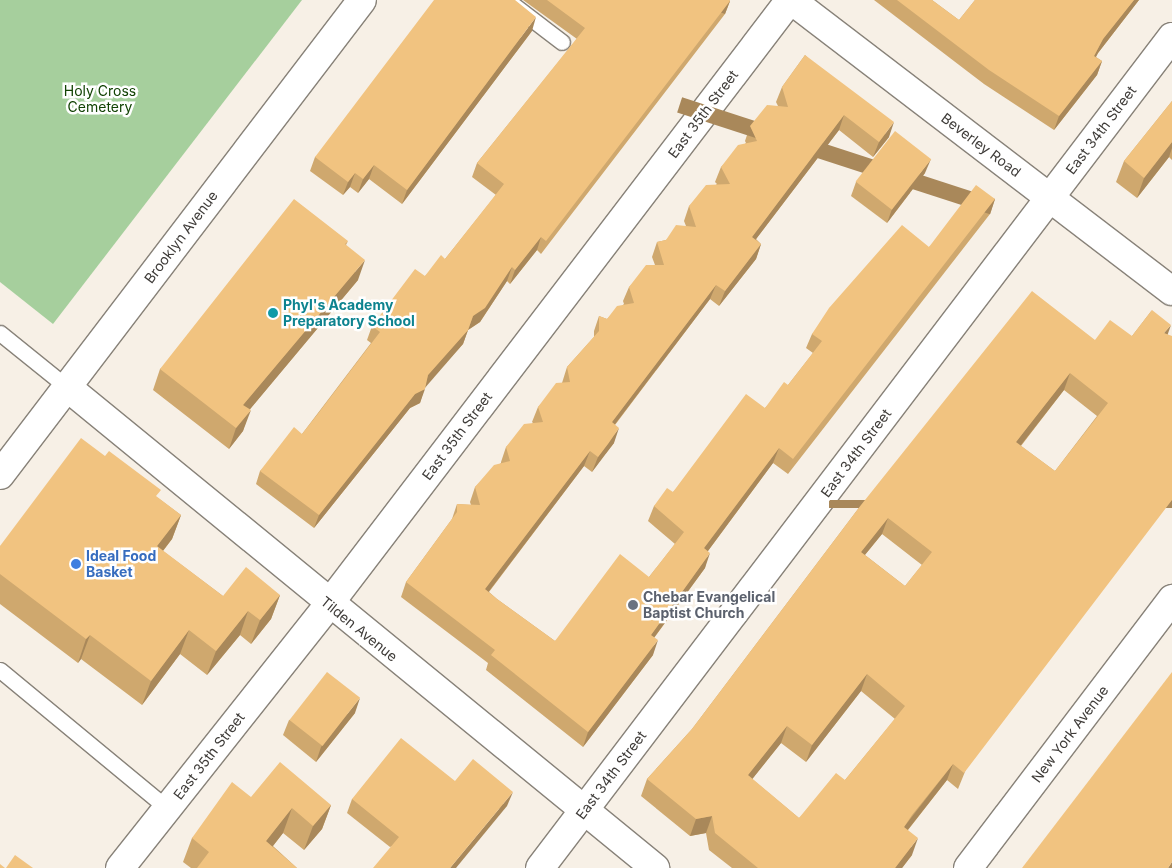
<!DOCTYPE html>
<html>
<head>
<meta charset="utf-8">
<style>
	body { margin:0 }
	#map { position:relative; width:1172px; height:868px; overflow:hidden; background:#f7f0e6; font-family:Inter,sans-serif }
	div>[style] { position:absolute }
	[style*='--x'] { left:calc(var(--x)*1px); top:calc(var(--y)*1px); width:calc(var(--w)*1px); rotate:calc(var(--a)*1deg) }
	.green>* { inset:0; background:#a6cf9d }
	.roads { filter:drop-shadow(1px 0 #888279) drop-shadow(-1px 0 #888279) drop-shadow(0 1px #888279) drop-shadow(0 -1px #888279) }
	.service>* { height:15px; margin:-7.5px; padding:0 7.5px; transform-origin:7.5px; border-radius:7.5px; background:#fff }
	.minor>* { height:28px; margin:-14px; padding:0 14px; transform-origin:14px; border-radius:14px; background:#fff }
	.wall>* { inset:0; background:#cfa86e }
	.shaded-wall>* { inset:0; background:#a9885a; transform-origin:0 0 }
	.building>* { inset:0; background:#f1c380; transform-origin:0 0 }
	.dots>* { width:14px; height:14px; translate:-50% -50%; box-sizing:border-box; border:2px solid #fff; border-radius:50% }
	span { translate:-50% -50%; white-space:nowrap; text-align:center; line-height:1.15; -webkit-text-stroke:5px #fff; paint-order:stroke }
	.park-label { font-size:14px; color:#114203 }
	.street-label { font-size:14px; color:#3f3c39 }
	.culture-label { font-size:14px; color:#0d838f; font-weight:700 }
	.left { translate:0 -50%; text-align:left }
	.shop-label { font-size:14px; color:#366cbe; font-weight:700 }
	.worship-label { font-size:14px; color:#5b616d; font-weight:700 }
</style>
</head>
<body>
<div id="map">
	<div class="green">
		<div style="clip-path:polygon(0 0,302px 0,53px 324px,0 282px)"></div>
	</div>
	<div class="roads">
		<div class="service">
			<div style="--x:507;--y:0;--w:69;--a:37.4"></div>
			<div style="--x:0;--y:333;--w:86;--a:38.9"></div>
			<div style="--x:0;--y:670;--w:217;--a:39.6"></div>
		</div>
		<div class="minor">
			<div style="--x:791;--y:0;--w:479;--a:37.4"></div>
			<div style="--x:67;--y:387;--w:760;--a:39.28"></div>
			<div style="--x:0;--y:475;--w:597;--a:-52.69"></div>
			<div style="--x:120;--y:868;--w:337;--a:-51.6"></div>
			<div style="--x:329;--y:604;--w:760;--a:-52.65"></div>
			<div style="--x:540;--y:868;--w:1044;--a:-52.75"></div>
			<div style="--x:968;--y:868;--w:338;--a:-52.8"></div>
		</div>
	</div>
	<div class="wall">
		<div style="clip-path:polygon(523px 0,729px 0,730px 1px,725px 14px,541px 254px,537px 250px,510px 284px,507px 281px,480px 322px,468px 330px,463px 344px,425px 386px,420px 403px,410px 408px,314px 528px,256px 484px,260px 471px,302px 434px,371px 343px,367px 340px,372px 326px,425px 276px,445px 259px,496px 195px,472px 177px,477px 163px,577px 39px)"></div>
		<div style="clip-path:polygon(874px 0,932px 0,959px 20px,975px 0,1139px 0,1098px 53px,1096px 57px,1102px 61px,1097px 75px,1054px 130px,984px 84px)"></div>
		<div style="clip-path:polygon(532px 31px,402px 204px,369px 179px,358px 193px,350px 187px,343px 195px,310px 171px,315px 157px)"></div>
		<div style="clip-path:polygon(805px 55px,889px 137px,873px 157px,839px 130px,756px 239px,761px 244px,756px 259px,719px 306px,710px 299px,615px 425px,614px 443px,602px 458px,592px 472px,584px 466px,489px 592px,497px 599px,555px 641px,649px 577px,675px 544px,648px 521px,654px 506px,673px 492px,765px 408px,788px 385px,813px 353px,806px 348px,812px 334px,929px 247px,995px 199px,990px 214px,788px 474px,773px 463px,708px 551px,705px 568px,654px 638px,653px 655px,583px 747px,486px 670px,488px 663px,401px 597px,406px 582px,452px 519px,457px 504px,471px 505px,470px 502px,475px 487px,501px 463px,501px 462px,506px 447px,533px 423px,532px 422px,538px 407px,562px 383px,567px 367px,594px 337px,594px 331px,599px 316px,607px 319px,624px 304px,623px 301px,629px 287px,655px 265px,652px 257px,657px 242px,666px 240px,686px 226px,684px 221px,689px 206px,717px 184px,715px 182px,721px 167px,746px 143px,745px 141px,750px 126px,778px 106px,776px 102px,782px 87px)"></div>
		<div style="clip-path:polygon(1172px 101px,1172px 160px,1169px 157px,1137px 198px,1116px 182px,1124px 161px)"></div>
		<div style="clip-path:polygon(925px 173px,887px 223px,851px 196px,856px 182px)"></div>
		<div style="clip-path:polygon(348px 241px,346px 245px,358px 280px,250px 409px,243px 431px,229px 449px,153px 390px,160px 369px)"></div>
		<div style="clip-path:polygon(evenodd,1152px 310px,958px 789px,947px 780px,908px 830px,912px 855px,902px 868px,732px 868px,709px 850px,706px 833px,690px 836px,641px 796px,647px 779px,692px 729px,861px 505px,1095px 340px,1132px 336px,1152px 310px,1064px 390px,1097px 416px,1055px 471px,1021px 446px,1064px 390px,1152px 310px,882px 534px,922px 565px,905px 586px,865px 555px,882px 534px,1152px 310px,861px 691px,895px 719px,845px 780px,799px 818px,752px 779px,781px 743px,806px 762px,861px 691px)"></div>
		<div style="clip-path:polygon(158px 498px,181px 515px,172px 539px,163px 551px,223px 596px,280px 595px,271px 619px,251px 644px,240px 635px,207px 675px,180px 654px,142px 705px,81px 659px,78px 663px,0 604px,0 546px)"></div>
		<div style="clip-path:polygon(355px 713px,316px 762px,283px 735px,289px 720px)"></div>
		<div style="clip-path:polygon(455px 781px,507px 806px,390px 847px,347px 813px,352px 799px)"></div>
		<div style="clip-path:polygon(251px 797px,331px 805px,322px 829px,304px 850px,283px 833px,273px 846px,297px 868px,191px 868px,183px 862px,192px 838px)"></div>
	</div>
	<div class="shaded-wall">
		<div style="clip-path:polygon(1134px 0,1139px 0,1098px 53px,1089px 69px,1094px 56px,1103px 39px)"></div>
		<div style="left:730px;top:1px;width:14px;height:302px;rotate:111deg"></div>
		<div style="clip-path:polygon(536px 17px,532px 31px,402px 204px,407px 190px)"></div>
		<div style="clip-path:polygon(1102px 61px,1097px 75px,1054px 130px,1059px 116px)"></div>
		<div style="clip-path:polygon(844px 115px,839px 130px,747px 251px,752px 237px)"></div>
		<div style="clip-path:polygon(894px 122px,889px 137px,873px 157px,879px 142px)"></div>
		<div style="clip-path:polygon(1172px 142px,1172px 148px,1169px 157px,1137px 198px,1144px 178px)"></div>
		<div style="clip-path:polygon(931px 159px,925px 173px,887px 223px,892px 209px)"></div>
		<div style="clip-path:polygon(374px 165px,369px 179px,358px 193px,363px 179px)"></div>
		<div style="clip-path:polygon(355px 173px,350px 187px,343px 195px,348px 182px)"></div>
		<div style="left:995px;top:199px;width:16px;height:329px;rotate:108deg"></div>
		<div style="clip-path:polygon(541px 237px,537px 250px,510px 284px,515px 270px)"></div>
		<div style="clip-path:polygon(761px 244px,756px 259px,719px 306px,725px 291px)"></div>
		<div style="clip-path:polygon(365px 260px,358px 280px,236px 426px,243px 405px)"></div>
		<div style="clip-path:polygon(512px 267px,507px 281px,480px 322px,468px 330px,473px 316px)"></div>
		<div style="clip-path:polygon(716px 285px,710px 299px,606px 436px,612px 422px)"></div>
		<div style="clip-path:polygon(1171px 325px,1165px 342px,1164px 333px)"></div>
		<div style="clip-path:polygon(468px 330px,463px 344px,424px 389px,428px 375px)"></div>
		<div style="clip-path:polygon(1070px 373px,1064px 390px,1010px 459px,1016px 442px)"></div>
		<div style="clip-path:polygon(425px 389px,420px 403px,410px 408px,314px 528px,319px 515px,415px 394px)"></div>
		<div style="clip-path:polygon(251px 410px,243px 431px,229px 449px,236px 428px)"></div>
		<div style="clip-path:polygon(619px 428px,614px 443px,592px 472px,598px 457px)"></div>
		<div style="clip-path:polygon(779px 448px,773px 463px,699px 563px,704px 548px)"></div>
		<div style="clip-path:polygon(590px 451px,584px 466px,480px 603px,485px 589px)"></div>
		<div style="left:1172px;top:500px;width:8px;height:343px;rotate:90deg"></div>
		<div style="clip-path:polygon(181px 515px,172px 539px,148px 570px,157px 546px)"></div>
		<div style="clip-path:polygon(888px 518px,882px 534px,854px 568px,861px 552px)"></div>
		<div style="clip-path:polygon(710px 553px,705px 568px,645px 650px,651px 635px)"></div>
		<div style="clip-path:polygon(280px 595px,271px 619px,251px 644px,260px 620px)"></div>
		<div style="clip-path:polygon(248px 611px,240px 635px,207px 675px,216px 651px)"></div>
		<div style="clip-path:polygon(189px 630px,180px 654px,142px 705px,151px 681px)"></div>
		<div style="clip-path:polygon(90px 635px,81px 659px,78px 663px,86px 639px)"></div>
		<div style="clip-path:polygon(658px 640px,653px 655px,583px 747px,588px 732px)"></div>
		<div style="clip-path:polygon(867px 674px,861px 691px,806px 762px,812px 745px)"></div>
		<div style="clip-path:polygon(360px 698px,355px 713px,316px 762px,321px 747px)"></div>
		<div style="clip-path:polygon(787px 726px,781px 743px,742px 792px,748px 775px)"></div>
		<div style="clip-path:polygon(953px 764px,947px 780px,906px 832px,904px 827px)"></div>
		<div style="clip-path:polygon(513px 792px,507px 806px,456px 868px,450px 868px)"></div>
		<div style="clip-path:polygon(331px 805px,322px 829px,304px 850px,313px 826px)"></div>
		<div style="clip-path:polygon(292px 808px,283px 833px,258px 865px,266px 841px)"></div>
		<div style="clip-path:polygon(712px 816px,706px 833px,690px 836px,696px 819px)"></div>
		<div style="clip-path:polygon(918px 838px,912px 855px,902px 868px,895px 868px)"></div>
		<div style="clip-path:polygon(1172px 862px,1172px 868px,1168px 868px)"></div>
	</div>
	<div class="building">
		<div style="clip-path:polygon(434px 0,515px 0,536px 17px,407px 190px,374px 165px,363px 179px,355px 173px,348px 182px,315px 157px)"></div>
		<div style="clip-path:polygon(547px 0,729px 0,730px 1px,546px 241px,541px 237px,515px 270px,512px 267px,485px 308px,473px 316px,468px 330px,428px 375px,425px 389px,415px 394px,319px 515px,260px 471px,294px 427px,302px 434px,317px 415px,380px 332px,372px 326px,415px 269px,425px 276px,441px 255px,445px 259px,504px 184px,477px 163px,585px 28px)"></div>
		<div style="clip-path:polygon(897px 0,932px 0,959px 20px,975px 0,1134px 0,1103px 39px,1094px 56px,1102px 61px,1059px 116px,989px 70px)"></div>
		<div style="clip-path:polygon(805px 55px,894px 122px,879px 142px,844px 115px,752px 237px,761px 244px,725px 291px,716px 285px,612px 422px,619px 428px,608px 444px,598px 457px,590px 451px,485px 589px,497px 599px,555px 641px,620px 554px,649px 577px,684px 532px,654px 506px,667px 488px,673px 492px,746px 394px,765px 408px,784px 382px,788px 385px,822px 341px,812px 334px,829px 308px,902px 225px,929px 247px,976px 185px,995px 199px,793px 459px,779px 448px,704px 548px,710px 553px,651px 635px,658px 640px,588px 732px,491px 655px,495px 650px,406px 582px,457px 512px,457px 504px,480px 505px,475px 487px,494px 465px,510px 461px,506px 447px,524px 424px,543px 422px,538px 407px,556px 383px,570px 382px,567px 367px,599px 331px,599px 316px,607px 319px,617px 306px,634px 303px,629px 287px,646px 265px,664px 265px,657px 242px,666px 240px,676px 225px,696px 227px,689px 206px,706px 185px,730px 184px,721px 167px,738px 145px,757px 141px,750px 126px,767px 105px,788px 107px,782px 87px)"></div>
		<div style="clip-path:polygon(1172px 101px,1172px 142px,1144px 178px,1124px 161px)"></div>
		<div style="left:895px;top:131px;width:46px;height:64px;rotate:38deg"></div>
		<div style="clip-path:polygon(294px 199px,348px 241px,345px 244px,365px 260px,243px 405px,251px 410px,236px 428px,160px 369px)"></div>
		<div style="clip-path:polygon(evenodd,1032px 291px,1095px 340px,1110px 320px,1132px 336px,1152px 310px,1171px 325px,1164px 333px,1172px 336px,1172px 500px,964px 773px,953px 764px,912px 815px,904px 827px,918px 838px,895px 868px,758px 868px,715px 833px,712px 816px,696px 819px,647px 779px,692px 729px,861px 505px,1032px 291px,1070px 373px,1108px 403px,1055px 471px,1016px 442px,1070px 373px,1032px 291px,888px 518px,932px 552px,905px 586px,861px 552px,888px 518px,1032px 291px,867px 674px,905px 706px,845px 780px,836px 773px,799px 818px,748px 775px,787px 726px,812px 745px,867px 674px)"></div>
		<div style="clip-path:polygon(81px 438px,105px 456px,109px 451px,161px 490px,156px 496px,181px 515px,157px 546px,223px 596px,246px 567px,280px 595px,260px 620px,248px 611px,216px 651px,189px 630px,151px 681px,90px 635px,86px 639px,0 574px,0 546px)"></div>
		<div style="left:327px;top:672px;width:42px;height:61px;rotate:38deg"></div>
		<div style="clip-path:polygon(1172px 672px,1172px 862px,1168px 868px,1022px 868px)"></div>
		<div style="clip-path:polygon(401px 738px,455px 781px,473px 759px,513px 792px,450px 868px,373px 868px,399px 837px,352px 799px)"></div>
		<div style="clip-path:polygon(280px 762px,331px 805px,313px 826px,292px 808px,266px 841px,297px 868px,197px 868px,209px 852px,192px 838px,232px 782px,251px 797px)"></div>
		<div style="clip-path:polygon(15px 855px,33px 868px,6px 868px)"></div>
		<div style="clip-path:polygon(0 864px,5px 868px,0 868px)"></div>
	</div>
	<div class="dots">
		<div style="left:273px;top:313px;background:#0f9aa8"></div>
		<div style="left:76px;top:564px;background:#3f7fe0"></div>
		<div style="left:633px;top:605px;background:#6b7280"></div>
	</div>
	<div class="park-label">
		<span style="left:100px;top:99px">Holy Cross<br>Cemetery</span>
	</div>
	<div class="street-label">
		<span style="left:703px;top:114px;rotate:-53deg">East 35th Street</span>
		<span style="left:1101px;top:130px;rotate:-53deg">East 34th Street</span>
		<span style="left:981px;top:145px;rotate:37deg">Beverley Road</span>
		<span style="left:181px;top:237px;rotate:-53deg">Brooklyn Avenue</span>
		<span style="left:457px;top:436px;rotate:-53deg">East 35th Street</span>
		<span style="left:856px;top:453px;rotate:-53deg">East 34th Street</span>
		<span style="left:359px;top:629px;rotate:39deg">Tilden Avenue</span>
		<span style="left:1070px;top:734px;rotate:-53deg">New York Avenue</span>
		<span style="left:209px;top:756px;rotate:-52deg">East 35th Street</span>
		<span style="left:611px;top:775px;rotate:-53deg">East 34th Street</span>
	</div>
	<div class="culture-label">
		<span class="left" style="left:283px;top:313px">Phyl's Academy<br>Preparatory School</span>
	</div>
	<div class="shop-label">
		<span class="left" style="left:86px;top:564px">Ideal Food<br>Basket</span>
	</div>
	<div class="worship-label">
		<span class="left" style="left:643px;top:605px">Chebar Evangelical<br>Baptist Church</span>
	</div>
</div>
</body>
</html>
